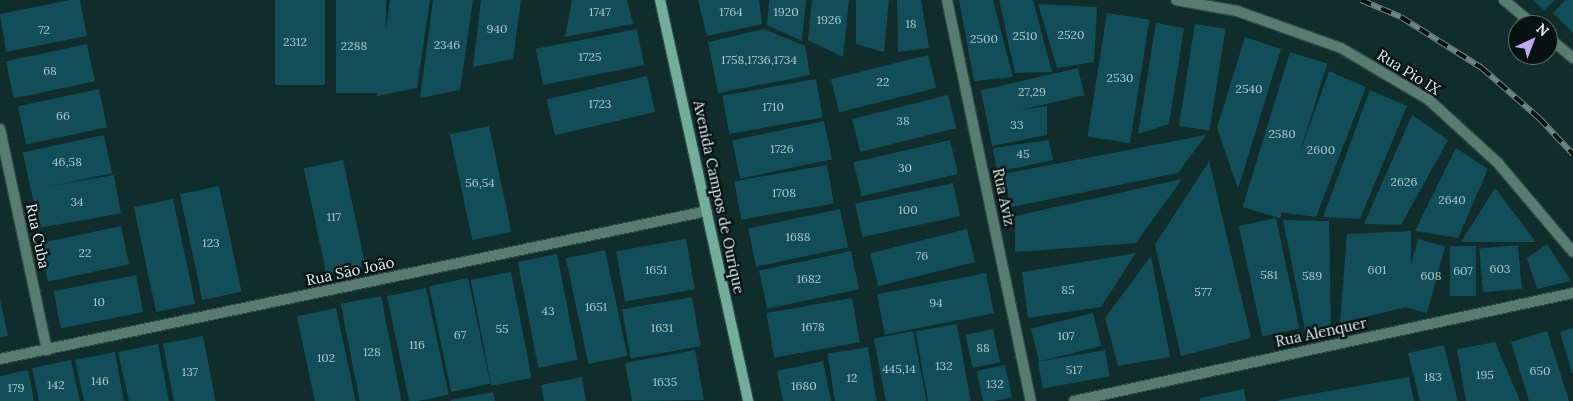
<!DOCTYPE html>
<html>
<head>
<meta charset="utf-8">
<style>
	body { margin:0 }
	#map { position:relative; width:1573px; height:401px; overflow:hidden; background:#102c2b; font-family:Lora,serif }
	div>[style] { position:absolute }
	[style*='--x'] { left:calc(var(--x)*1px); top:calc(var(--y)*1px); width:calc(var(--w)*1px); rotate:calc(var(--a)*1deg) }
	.building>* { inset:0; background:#114e59; transform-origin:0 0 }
	.roads { filter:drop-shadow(1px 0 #2e4847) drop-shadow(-1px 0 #2e4847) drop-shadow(0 1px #2e4847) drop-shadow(0 -1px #2e4847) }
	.street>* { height:10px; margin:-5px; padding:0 5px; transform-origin:5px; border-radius:5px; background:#587d70 }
	.secondary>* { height:10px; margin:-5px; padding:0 5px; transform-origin:5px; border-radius:5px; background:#72ae99 }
	.rail>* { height:5.5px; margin-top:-2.75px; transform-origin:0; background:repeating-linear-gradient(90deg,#071211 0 11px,#6f8584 0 22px); box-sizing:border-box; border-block:1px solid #6f8584 }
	span { translate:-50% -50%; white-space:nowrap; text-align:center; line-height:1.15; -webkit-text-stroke:4.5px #071211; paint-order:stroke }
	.number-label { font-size:12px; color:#aec9cb }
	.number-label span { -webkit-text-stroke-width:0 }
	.street-label { font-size:15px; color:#e3f2f1 }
	.north { position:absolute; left:1508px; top:15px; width:50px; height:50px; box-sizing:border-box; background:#071211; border:1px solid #5f6c6b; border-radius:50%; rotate:43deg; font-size:14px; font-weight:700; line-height:20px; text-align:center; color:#e3f2f1 }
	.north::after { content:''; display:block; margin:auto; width:18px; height:22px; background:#c1a8f3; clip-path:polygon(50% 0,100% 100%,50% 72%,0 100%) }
</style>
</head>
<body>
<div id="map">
	<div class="building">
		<div style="clip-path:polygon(70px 0,80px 0,87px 36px,6px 52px,0 14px)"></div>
		<div style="left:275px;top:0;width:50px;height:85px"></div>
		<div style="left:336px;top:0;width:50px;height:93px"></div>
		<div style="clip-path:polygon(390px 0,430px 0,417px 88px,377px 96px)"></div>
		<div style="clip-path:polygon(433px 0,473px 0,460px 90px,420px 98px)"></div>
		<div style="clip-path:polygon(481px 0,521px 0,513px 59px,473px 67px)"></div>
		<div style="clip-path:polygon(572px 0,627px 0,633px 24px,565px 37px)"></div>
		<div style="clip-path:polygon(698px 0,759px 0,762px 24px,707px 36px)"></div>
		<div style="clip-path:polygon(769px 0,806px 0,802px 41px,767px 25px)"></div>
		<div style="clip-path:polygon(812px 0,849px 0,843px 57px,808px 40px)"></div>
		<div style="clip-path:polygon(856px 0,889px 0,884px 52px,856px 44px)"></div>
		<div style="clip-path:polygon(897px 0,921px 0,929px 48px,898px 52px)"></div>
		<div style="clip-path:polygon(959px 0,993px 0,1013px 77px,974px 81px)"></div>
		<div style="clip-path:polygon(999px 0,1033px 0,1052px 72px,1015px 73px)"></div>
		<div style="clip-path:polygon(1533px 0,1555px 0,1544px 11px)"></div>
		<div style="clip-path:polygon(1565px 0,1573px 0,1573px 33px,1553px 13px)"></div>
		<div style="clip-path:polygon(1038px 4px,1097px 7px,1094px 62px,1057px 68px)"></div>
		<div style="left:1107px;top:13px;width:43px;height:125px;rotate:9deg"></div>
		<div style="clip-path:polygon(1156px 23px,1184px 28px,1169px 124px,1138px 134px)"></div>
		<div style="left:1195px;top:24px;width:31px;height:103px;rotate:9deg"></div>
		<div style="left:637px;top:29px;width:37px;height:103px;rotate:79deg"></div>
		<div style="clip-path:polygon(764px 29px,805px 46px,810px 75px,718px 93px,708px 42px)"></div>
		<div style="clip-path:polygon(1245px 37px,1281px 49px,1238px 189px,1217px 128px)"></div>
		<div style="left:87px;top:44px;width:38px;height:83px;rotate:78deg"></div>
		<div style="left:1290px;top:52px;width:39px;height:162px;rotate:17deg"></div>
		<div style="left:928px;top:55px;width:34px;height:100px;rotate:76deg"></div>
		<div style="left:1078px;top:68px;width:28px;height:100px;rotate:77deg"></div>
		<div style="clip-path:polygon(1329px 71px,1366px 87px,1316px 217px,1279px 212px)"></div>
		<div style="left:647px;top:76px;width:37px;height:103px;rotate:77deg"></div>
		<div style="left:816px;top:79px;width:39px;height:95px;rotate:80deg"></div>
		<div style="left:99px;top:89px;width:39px;height:83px;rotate:78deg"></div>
		<div style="clip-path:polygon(1370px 90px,1407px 106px,1360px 219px,1323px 217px)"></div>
		<div style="left:948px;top:95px;width:34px;height:99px;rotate:76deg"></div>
		<div style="clip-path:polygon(1047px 106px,1047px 135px,992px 146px,986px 115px)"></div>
		<div style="clip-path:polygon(1412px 115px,1448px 140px,1401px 225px,1364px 224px)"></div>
		<div style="left:824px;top:121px;width:39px;height:94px;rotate:78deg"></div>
		<div style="left:489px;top:126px;width:108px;height:40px;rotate:78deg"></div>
		<div style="left:104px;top:135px;width:39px;height:83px;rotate:78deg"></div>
		<div style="clip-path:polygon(1206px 135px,1178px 173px,1011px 207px,1003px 174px)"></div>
		<div style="left:950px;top:140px;width:35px;height:99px;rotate:77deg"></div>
		<div style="clip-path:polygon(1049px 140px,1053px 160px,997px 172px,993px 148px)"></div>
		<div style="clip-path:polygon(1456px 148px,1488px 169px,1458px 238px,1415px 231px)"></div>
		<div style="left:343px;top:160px;width:108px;height:40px;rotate:78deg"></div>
		<div style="clip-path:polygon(1209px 161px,1251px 338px,1181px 356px,1155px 245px)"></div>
		<div style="left:827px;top:165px;width:39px;height:94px;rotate:80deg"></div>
		<div style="left:114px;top:175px;width:39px;height:84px;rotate:80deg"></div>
		<div style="clip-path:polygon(1182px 179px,1136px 243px,1015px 252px,1015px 216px)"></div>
		<div style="left:953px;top:183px;width:34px;height:100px;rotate:78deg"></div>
		<div style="left:219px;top:186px;width:108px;height:40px;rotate:78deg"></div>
		<div style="clip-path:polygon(1495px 188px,1536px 242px,1461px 242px)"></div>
		<div style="left:173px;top:199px;width:107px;height:40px;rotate:78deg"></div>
		<div style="left:840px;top:209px;width:39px;height:94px;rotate:78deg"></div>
		<div style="left:1276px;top:218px;width:113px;height:38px;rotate:78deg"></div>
		<div style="clip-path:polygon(1283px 220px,1329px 221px,1331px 330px,1305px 330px)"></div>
		<div style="left:121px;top:226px;width:39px;height:83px;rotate:78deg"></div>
		<div style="left:967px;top:229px;width:34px;height:100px;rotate:76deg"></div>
		<div style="clip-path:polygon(1411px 231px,1411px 306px,1340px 323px,1347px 234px)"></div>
		<div style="left:686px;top:239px;width:51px;height:71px;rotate:80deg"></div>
		<div style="left:1418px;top:239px;width:28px;height:69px;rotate:15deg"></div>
		<div style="clip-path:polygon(1547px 244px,1571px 281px,1537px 289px,1527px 258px)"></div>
		<div style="left:1518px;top:245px;width:44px;height:39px;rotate:85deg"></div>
		<div style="left:1450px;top:246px;width:26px;height:50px"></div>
		<div style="left:605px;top:250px;width:108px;height:40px;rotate:78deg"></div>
		<div style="left:851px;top:251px;width:39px;height:94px;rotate:78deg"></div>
		<div style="clip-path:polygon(1136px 253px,1101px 307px,1028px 318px,1022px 272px)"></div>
		<div style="left:557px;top:254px;width:108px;height:40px;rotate:79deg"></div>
		<div style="clip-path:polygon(1151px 256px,1170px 357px,1118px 366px,1105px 318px)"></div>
		<div style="left:511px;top:272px;width:108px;height:41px;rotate:79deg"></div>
		<div style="left:986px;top:273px;width:41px;height:111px;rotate:79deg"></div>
		<div style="left:136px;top:275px;width:38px;height:84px;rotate:79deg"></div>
		<div style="left:468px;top:278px;width:108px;height:40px;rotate:78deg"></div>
		<div style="left:426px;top:288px;width:109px;height:40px;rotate:78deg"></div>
		<div style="left:381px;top:296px;width:107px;height:41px;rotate:79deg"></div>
		<div style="left:692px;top:297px;width:50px;height:71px;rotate:80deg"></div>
		<div style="left:852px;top:298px;width:45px;height:87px;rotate:80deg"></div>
		<div style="clip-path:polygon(0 300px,8px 336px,0 337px)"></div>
		<div style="left:336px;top:308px;width:95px;height:40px;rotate:78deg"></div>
		<div style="left:1093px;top:313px;width:34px;height:64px;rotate:76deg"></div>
		<div style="left:957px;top:324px;width:78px;height:42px;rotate:80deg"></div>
		<div style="clip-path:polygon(1573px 328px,1573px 373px,1572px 373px,1560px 332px)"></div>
		<div style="left:993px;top:329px;width:34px;height:28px;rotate:78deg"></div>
		<div style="left:913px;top:331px;width:71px;height:40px;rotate:79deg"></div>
		<div style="clip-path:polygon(1547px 331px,1569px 401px,1529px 401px,1511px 342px)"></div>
		<div style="left:203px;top:336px;width:66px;height:41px;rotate:79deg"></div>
		<div style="clip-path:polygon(1495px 342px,1520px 401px,1466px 401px,1457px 349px)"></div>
		<div style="clip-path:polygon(158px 344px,169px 401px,129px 401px,118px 352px)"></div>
		<div style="clip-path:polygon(1444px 345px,1458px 401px,1420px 401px,1408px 353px)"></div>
		<div style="left:868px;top:347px;width:55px;height:41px;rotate:81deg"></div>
		<div style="clip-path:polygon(695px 350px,704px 400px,632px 401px,625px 363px)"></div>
		<div style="left:1105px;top:350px;width:27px;height:68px;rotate:80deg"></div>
		<div style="clip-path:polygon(115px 352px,124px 401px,84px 401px,75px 360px)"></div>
		<div style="clip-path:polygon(71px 360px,80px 401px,39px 401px,32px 368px)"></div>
		<div style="clip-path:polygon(823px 361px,831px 401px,783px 401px,777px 371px)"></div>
		<div style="left:1005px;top:365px;width:33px;height:29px;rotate:78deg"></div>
		<div style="clip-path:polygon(28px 370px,34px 401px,0 401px,0 376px)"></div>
		<div style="clip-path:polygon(582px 377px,586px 401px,544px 401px,541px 385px)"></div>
		<div style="clip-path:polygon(1409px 377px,1414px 401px,1279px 401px,1278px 400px)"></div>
		<div style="clip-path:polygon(1244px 389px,1246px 401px,1200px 401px,1200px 398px)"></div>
		<div style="clip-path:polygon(493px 392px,495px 401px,451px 401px,450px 400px)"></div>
	</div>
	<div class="roads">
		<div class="street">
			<div style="--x:947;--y:0;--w:410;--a:78.2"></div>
			<div style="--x:1176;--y:0;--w:62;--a:10.2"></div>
			<div style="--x:1237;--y:11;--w:110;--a:19.6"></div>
			<div style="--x:1341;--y:48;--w:102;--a:30.6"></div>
			<div style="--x:1429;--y:100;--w:93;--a:42.4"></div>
			<div style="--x:1498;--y:163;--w:116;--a:49.9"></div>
			<div style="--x:1504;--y:0;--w:39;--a:40"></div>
			<div style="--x:1548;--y:37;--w:33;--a:40"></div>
			<div style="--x:0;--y:129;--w:226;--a:78"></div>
			<div style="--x:0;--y:359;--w:722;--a:-11.82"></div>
			<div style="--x:1074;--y:401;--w:511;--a:-12.21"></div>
		</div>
		<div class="secondary">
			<div style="--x:660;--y:0;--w:411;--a:77.6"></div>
		</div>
	</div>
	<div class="rail">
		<div style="--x:1361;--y:0;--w:43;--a:23"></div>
		<div style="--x:1401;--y:17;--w:96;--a:32.2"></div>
		<div style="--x:1482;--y:68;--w:76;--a:41.3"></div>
		<div style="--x:1539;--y:118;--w:50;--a:46.6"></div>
	</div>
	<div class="number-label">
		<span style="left:600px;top:12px">1747</span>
		<span style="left:731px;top:12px">1764</span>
		<span style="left:786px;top:12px">1920</span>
		<span style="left:829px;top:20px">1926</span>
		<span style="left:911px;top:24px">18</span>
		<span style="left:497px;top:29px">940</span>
		<span style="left:44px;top:30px">72</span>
		<span style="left:1071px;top:35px">2520</span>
		<span style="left:1025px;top:36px">2510</span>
		<span style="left:984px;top:39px">2500</span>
		<span style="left:295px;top:42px">2312</span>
		<span style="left:447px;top:45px">2346</span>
		<span style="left:354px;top:46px">2288</span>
		<span style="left:590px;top:57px">1725</span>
		<span style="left:759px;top:60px">1758,1736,1734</span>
		<span style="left:50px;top:71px">68</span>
		<span style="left:1120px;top:78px">2530</span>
		<span style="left:883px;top:82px">22</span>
		<span style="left:1249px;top:89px">2540</span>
		<span style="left:1032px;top:92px">27,29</span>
		<span style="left:600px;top:104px">1723</span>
		<span style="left:773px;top:107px">1710</span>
		<span style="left:63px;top:116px">66</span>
		<span style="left:903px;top:121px">38</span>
		<span style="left:1017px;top:125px">33</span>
		<span style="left:1282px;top:134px">2580</span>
		<span style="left:782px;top:149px">1726</span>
		<span style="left:1321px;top:150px">2600</span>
		<span style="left:1023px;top:154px">45</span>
		<span style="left:67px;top:162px">46,58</span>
		<span style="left:905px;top:168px">30</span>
		<span style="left:1404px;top:182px">2626</span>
		<span style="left:480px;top:183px">56,54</span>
		<span style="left:784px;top:193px">1708</span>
		<span style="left:1452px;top:200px">2640</span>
		<span style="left:77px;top:202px">34</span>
		<span style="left:908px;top:210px">100</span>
		<span style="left:334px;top:217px">117</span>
		<span style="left:798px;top:237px">1688</span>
		<span style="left:211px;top:243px">123</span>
		<span style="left:85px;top:253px">22</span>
		<span style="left:922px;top:256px">76</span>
		<span style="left:1500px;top:269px">603</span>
		<span style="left:656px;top:270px">1651</span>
		<span style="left:1377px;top:270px">601</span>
		<span style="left:1463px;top:271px">607</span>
		<span style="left:1269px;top:275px">581</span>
		<span style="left:1312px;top:276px">589</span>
		<span style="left:1431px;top:276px">608</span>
		<span style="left:809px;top:279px">1682</span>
		<span style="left:1068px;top:290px">85</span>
		<span style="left:1203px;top:292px">577</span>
		<span style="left:99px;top:302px">10</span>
		<span style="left:936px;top:303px">94</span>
		<span style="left:596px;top:307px">1651</span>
		<span style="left:548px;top:311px">43</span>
		<span style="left:813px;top:327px">1678</span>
		<span style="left:662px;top:328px">1631</span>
		<span style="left:502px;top:329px">55</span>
		<span style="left:460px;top:335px">67</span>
		<span style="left:1066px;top:336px">107</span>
		<span style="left:417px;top:345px">116</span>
		<span style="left:983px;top:348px">88</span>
		<span style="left:372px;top:352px">128</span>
		<span style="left:326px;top:358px">102</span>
		<span style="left:944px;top:366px">132</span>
		<span style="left:899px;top:369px">445,14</span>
		<span style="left:1074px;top:370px">517</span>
		<span style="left:1540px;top:371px">650</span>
		<span style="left:190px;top:372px">137</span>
		<span style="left:1485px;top:375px">195</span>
		<span style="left:1433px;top:377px">183</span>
		<span style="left:852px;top:378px">12</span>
		<span style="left:100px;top:381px">146</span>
		<span style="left:665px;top:382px">1635</span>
		<span style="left:995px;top:384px">132</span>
		<span style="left:56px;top:385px">142</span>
		<span style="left:804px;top:386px">1680</span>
		<span style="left:16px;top:388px">179</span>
	</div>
	<div class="street-label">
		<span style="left:1409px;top:72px;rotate:32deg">Rua Pio IX</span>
		<span style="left:719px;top:197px;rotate:78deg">Avenida Campos de Ourique</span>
		<span style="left:1004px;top:197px;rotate:78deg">Rua Aviz</span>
		<span style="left:38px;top:236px;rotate:78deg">Rua Cuba</span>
		<span style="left:350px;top:271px;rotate:-12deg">Rua São João</span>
		<span style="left:1321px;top:332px;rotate:-12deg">Rua Alenquer</span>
	</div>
	<div class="north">N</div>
</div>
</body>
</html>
